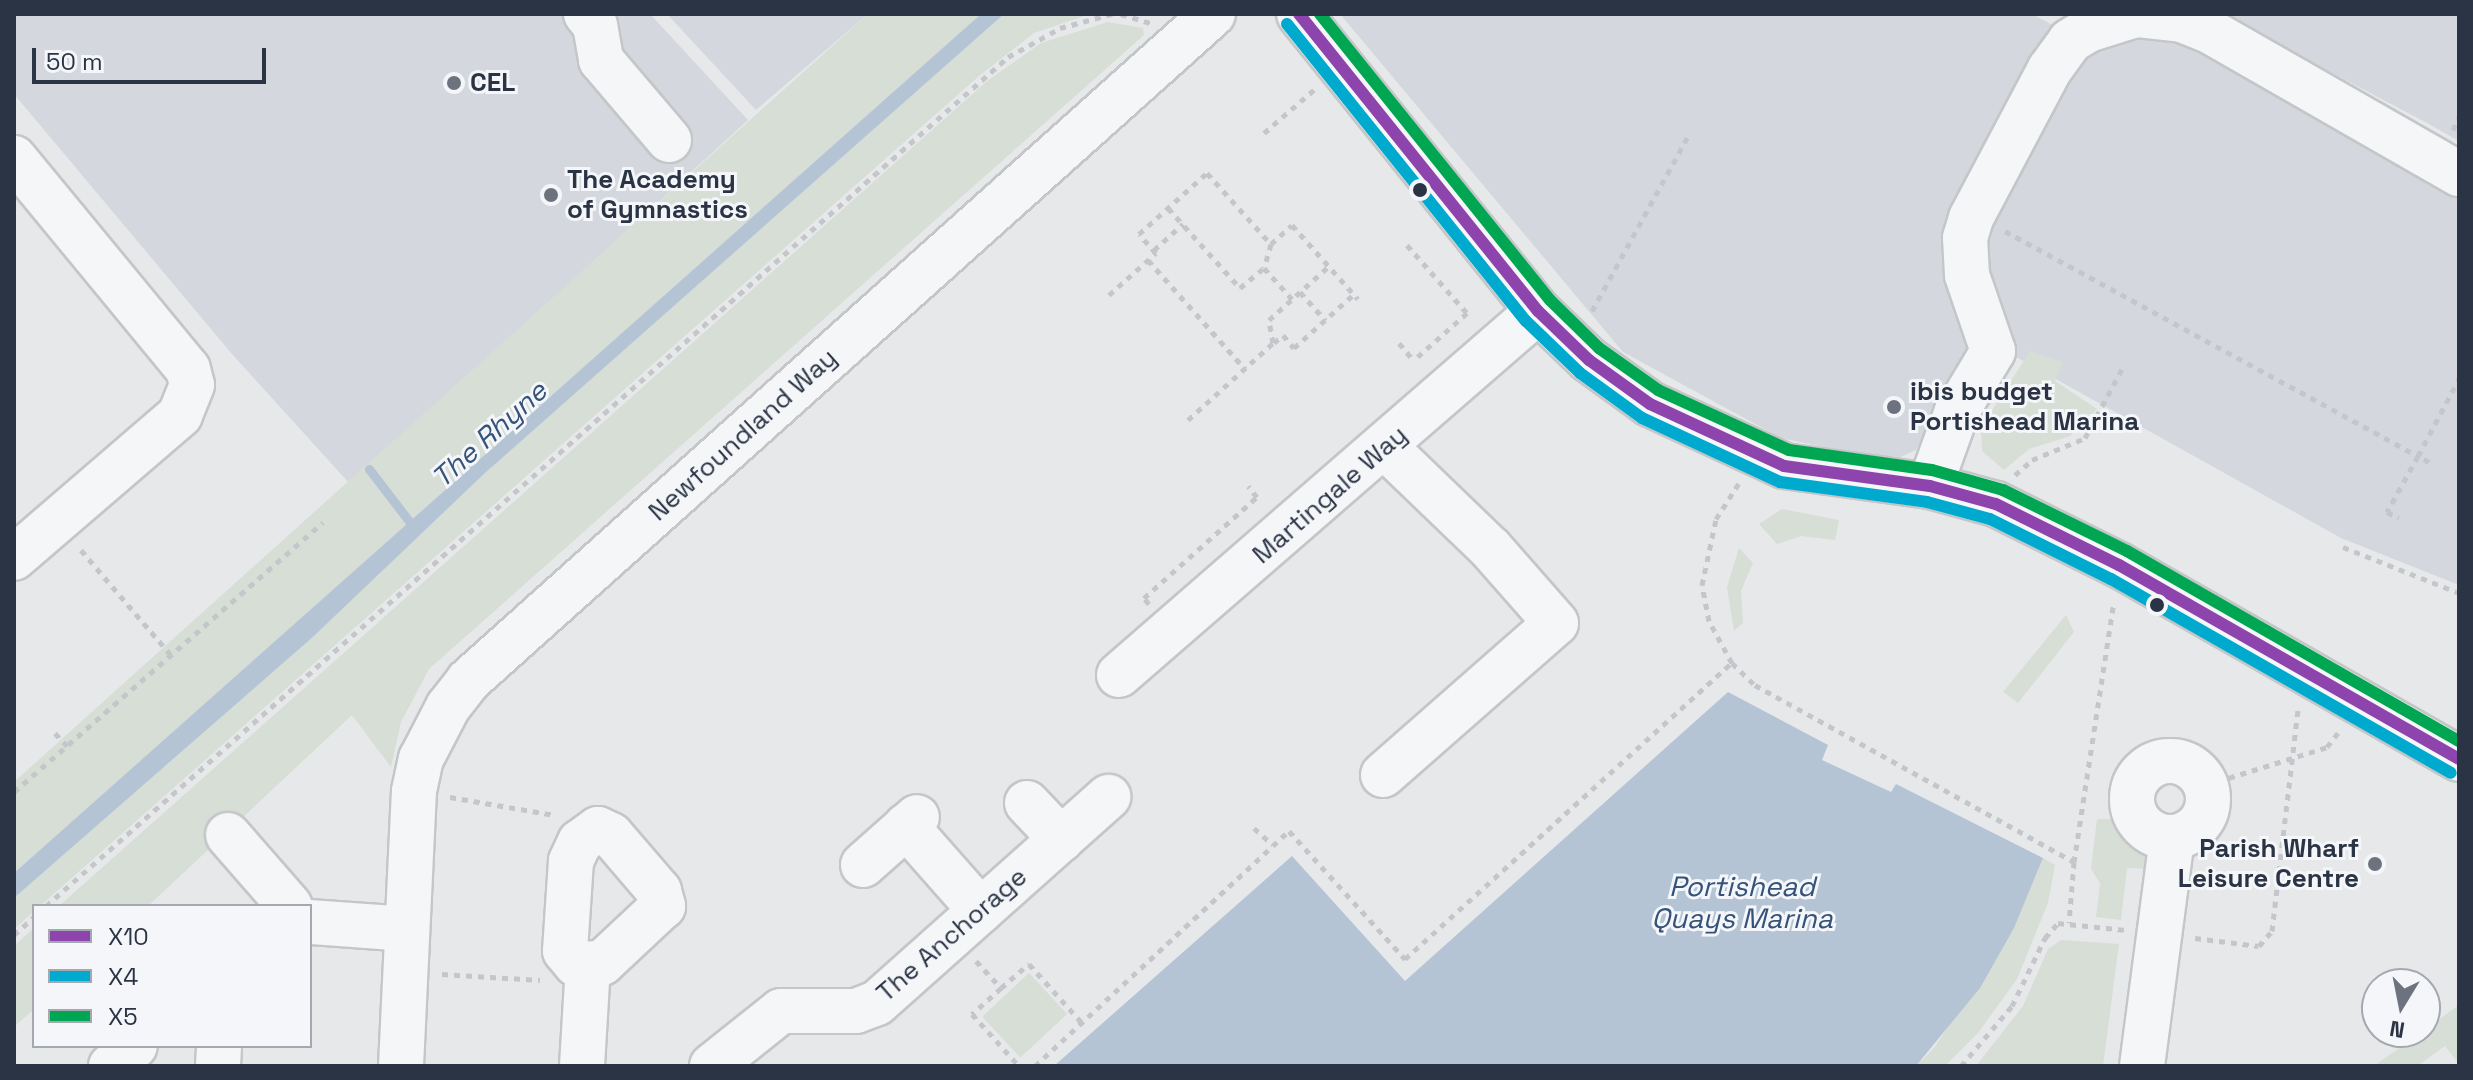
<!DOCTYPE html>
<html>
<head>
<meta charset="utf-8">
<style>
	body { margin:0 }
	#map { position:relative; width:2473px; height:1080px; overflow:hidden; background:#e6e8ea; font-family:"Space Grotesk",sans-serif }
	div>[style] { position:absolute }
	[style*='--x'] { left:calc(var(--x)*1px); top:calc(var(--y)*1px); width:calc(var(--w)*1px); rotate:calc(var(--a)*1deg) }
	.built>* { inset:0; background:#d4d7dd }
	.green>* { inset:0; background:#d6ded6; transform-origin:0 0 }
	.water>* { inset:0; background:#b4c4d5 }
	.stream>* { height:9px; margin:-4.5px; padding:0 4.5px; transform-origin:4.5px; border-radius:4.5px; background:#b4c4d5 }
	.path>* { height:5px; margin-top:-2.5px; transform-origin:0; background:repeating-linear-gradient(90deg,#c5c6ca 0 6px,transparent 0 12px) }
	.roads { filter:drop-shadow(2px 0 #c4c6c8) drop-shadow(-2px 0 #c4c6c8) drop-shadow(0 2px #c4c6c8) drop-shadow(0 -2px #c4c6c8) }
	.minor>* { height:44px; margin:-22px; padding:0 22px; transform-origin:22px; border-radius:22px; background:#f5f6f7 }
	.minor>.ring { margin:-22px; padding:0; box-sizing:content-box; background:none; border:44px solid #f5f6f7; border-radius:50% }
	.bus-1>* { height:12px; margin:-6px; padding:0 6px; transform-origin:6px; border-radius:6px; background:#8e44ad }
	.bus-2>* { height:12px; margin:-6px; padding:0 6px; transform-origin:6px; border-radius:6px; background:#00a9ce }
	.bus-3>* { height:12px; margin:-6px; padding:0 6px; transform-origin:6px; border-radius:6px; background:#00a651 }
	.dots>* { width:22px; height:22px; translate:-50% -50%; box-sizing:border-box; border:4px solid #f4f6f9; border-radius:50% }
	span { translate:-50% -50%; white-space:nowrap; text-align:center; line-height:1.15; -webkit-text-stroke:6px #f4f6f9; paint-order:stroke }
	.poi-label { font-size:26px; color:#2b3445; font-weight:700 }
	.left { translate:0 -50%; text-align:left }
	.right { translate:-100% -50%; text-align:right }
	.street-label { font-size:26px; color:#2b3445 }
	.water-label { font-size:28px; color:#34527a; font-style:italic }
	.frame { position:absolute; inset:0; border:16px solid #2b3445; pointer-events:none }
	.legend { position:absolute; left:32px; top:904px; width:280px; height:144px; box-sizing:border-box; background:#f4f6f9; border:2px solid #a4a8b1; margin:0; padding:10px 14px; list-style:none; font-size:24px; color:#2b3445 }
	.legend li { display:flex; align-items:center; gap:16px; height:40px }
	.legend b { width:40px; border:2px solid #a4a8b1 }
	.north { position:absolute; left:2361px; top:968px; width:80px; height:80px; box-sizing:border-box; background:#f4f6f9; border:2px solid #a4a8b1; border-radius:50%; rotate:190deg; font-size:22px; font-weight:700; line-height:32px; text-align:center; color:#2b3445 }
	.north::after { content:''; display:block; margin:auto; width:28px; height:36px; background:#6c737f; clip-path:polygon(50% 0,100% 100%,50% 72%,0 100%) }
	.scale { position:absolute; left:32px; top:48px; width:234px; height:36px; box-sizing:border-box; border:4px solid #2b3445; border-top:0; padding-left:10px; font-size:24px; line-height:28px; white-space:nowrap; color:#2b3445; -webkit-text-stroke:6px #f4f6f9; paint-order:stroke }
</style>
</head>
<body>
<div id="map">
	<div class="built">
		<div style="clip-path:polygon(14px 14px,650px 14px,748px 120px,350px 484px,232px 354px,14px 94px)"></div>
		<div style="clip-path:polygon(667px 14px,868px 14px,756px 110px)"></div>
		<div style="clip-path:polygon(1340px 14px,2032px 14px,2058px 28px,2196px 14px,2459px 153px,2459px 585px,2341px 538px,1975px 334px,1916px 450px,1900px 457px,1852px 453px,1781px 438px,1623px 352px)"></div>
		<div style="clip-path:polygon(2221px 14px,2459px 14px,2459px 141px,2427px 123px)"></div>
	</div>
	<div class="green">
		<div style="clip-path:polygon(868px 14px,981px 14px,14px 873px,14px 782px)"></div>
		<div style="clip-path:polygon(1004px 14px,1090px 14px,1034px 33px,979px 76px,14px 929px,14px 898px,314px 636px,485px 473px)"></div>
		<div style="clip-path:polygon(1108px 22px,1143px 28px,1144px 35px,429px 669px,401px 722px,391px 767px,352px 715px,148px 906px,59px 906px,986px 82px,1041px 43px)"></div>
		<div style="clip-path:polygon(2030px 351px,2063px 362px,2055px 381px,2097px 409px,2070px 436px,2029px 449px,2004px 470px,1982px 451px,1981px 428px)"></div>
		<div style="clip-path:polygon(1782px 509px,1839px 520px,1835px 540px,1801px 536px,1777px 544px,1759px 524px)"></div>
		<div style="clip-path:polygon(1739px 548px,1753px 563px,1741px 591px,1743px 623px,1734px 631px,1727px 587px)"></div>
		<div style="clip-path:polygon(2066px 615px,2074px 632px,2018px 703px,2003px 692px)"></div>
		<div style="clip-path:polygon(2097px 819px,2116px 819px,2150px 856px,2151px 869px,2127px 868px,2121px 920px,2096px 917px,2100px 883px,2091px 869px)"></div>
		<div style="clip-path:polygon(2043px 858px,2055px 865px,2048px 903px,2017px 979px,1978px 1033px,1945px 1066px,1916px 1066px,1934px 1048px,2014px 928px)"></div>
		<div style="clip-path:polygon(34px 928px,34px 1009px,14px 1027px,14px 946px)"></div>
		<div style="clip-path:polygon(2061px 940px,2119px 944px,2103px 1066px,1976px 1066px,2023px 1006px,2048px 949px)"></div>
		<div style="left:1029px;top:973px;width:56px;height:64px;rotate:47deg"></div>
		<div style="clip-path:polygon(2459px 1005px,2459px 1064px,2445px 1046px,2417px 1066px,2374px 1066px)"></div>
	</div>
	<div class="water">
		<div style="clip-path:polygon(981px 14px,1004px 14px,485px 473px,314px 636px,14px 898px,14px 873px)"></div>
		<div style="clip-path:polygon(1728px 692px,1828px 745px,1822px 760px,1891px 792px,1896px 784px,2043px 858px,2014px 928px,1980px 988px,1916px 1066px,1054px 1066px,1292px 856px,1405px 981px)"></div>
	</div>
	<div class="stream">
		<div style="--x:369;--y:469;--w:76;--a:52.5"></div>
	</div>
	<div class="path">
		<div style="--x:1121;--y:14;--w:31;--a:17"></div>
		<div style="--x:2453;--y:130;--w:14;--a:-65"></div>
		<div style="--x:1264;--y:133;--w:67;--a:-40.8"></div>
		<div style="--x:1168;--y:208;--w:108;--a:48"></div>
		<div style="--x:1240;--y:288;--w:31;--a:-40"></div>
		<div style="--x:2005;--y:231;--w:470;--a:28.6"></div>
		<div style="--x:2418;--y:456;--w:64;--a:119"></div>
		<div style="--x:2387;--y:512;--w:13;--a:27"></div>
		<div style="--x:1271;--y:244;--w:25;--a:106"></div>
		<div style="--x:1264;--y:268;--w:42;--a:47.9"></div>
		<div style="--x:1407;--y:245;--w:91;--a:48.6"></div>
		<div style="--x:1467;--y:313;--w:71;--a:138.4"></div>
		<div style="--x:1154;--y:250;--w:39;--a:-42"></div>
		<div style="--x:1148;--y:260;--w:146;--a:48.3"></div>
		<div style="--x:1300;--y:292;--w:38;--a:48"></div>
		<div style="--x:1109;--y:295;--w:63;--a:-41.8"></div>
		<div style="--x:1156;--y:253;--w:25;--a:-132"></div>
		<div style="--x:1139;--y:234;--w:91;--a:-41.9"></div>
		<div style="--x:1207;--y:173;--w:96;--a:48"></div>
		<div style="--x:1271;--y:244;--w:28;--a:-42"></div>
		<div style="--x:1292;--y:225;--w:99;--a:48.3"></div>
		<div style="--x:1592;--y:311;--w:203;--a:-61.2"></div>
		<div style="--x:1274;--y:343;--w:12;--a:-42"></div>
		<div style="--x:1283;--y:335;--w:17;--a:50"></div>
		<div style="--x:1294;--y:348;--w:81;--a:-42"></div>
		<div style="--x:1399;--y:343;--w:23;--a:50"></div>
		<div style="--x:1188;--y:420;--w:115;--a:-42.2"></div>
		<div style="--x:1273;--y:343;--w:23;--a:-100"></div>
		<div style="--x:1269;--y:320;--w:81;--a:-42"></div>
		<div style="--x:2429;--y:462;--w:13;--a:-151"></div>
		<div style="--x:2418;--y:456;--w:87;--a:-62"></div>
		<div style="--x:2015;--y:475;--w:23;--a:-41"></div>
		<div style="--x:2032;--y:460;--w:57;--a:-22.5"></div>
		<div style="--x:2085;--y:438;--w:78;--a:-61.8"></div>
		<div style="--x:2343;--y:547;--w:125;--a:21.6"></div>
		<div style="--x:81;--y:550;--w:138;--a:49.4"></div>
		<div style="--x:1149;--y:604;--w:8;--a:-130"></div>
		<div style="--x:1144;--y:598;--w:152;--a:-41.8"></div>
		<div style="--x:1257;--y:497;--w:14;--a:-129"></div>
		<div style="--x:1732;--y:663;--w:48;--a:-118.7"></div>
		<div style="--x:1709;--y:621;--w:37;--a:-101"></div>
		<div style="--x:1702;--y:585;--w:67;--a:-78"></div>
		<div style="--x:1716;--y:519;--w:43;--a:-57.4"></div>
		<div style="--x:55;--y:733;--w:18;--a:47"></div>
		<div style="--x:2206;--y:785;--w:127;--a:-17.4"></div>
		<div style="--x:2327;--y:747;--w:18;--a:-52"></div>
		<div style="--x:14;--y:792;--w:410;--a:-41.1"></div>
		<div style="--x:450;--y:797;--w:106;--a:9.8"></div>
		<div style="--x:1254;--y:828;--w:25;--a:42"></div>
		<div style="--x:2074;--y:862;--w:263;--a:-81.3"></div>
		<div style="--x:46;--y:906;--w:1283;--a:-41.43"></div>
		<div style="--x:1008;--y:57;--w:60;--a:-29.1"></div>
		<div style="--x:1060;--y:28;--w:54;--a:-15.1"></div>
		<div style="--x:14;--y:935;--w:27;--a:-42"></div>
		<div style="--x:2195;--y:938;--w:64;--a:7.1"></div>
		<div style="--x:2259;--y:946;--w:20;--a:-49"></div>
		<div style="--x:2272;--y:931;--w:222;--a:-83.3"></div>
		<div style="--x:976;--y:961;--w:37;--a:47"></div>
		<div style="--x:1001;--y:988;--w:37;--a:-41"></div>
		<div style="--x:1029;--y:964;--w:81;--a:48"></div>
		<div style="--x:442;--y:974;--w:98;--a:3.5"></div>
		<div style="--x:1001;--y:988;--w:39;--a:138"></div>
		<div style="--x:972;--y:1014;--w:70;--a:47.9"></div>
		<div style="--x:1035;--y:1066;--w:346;--a:-42.8"></div>
		<div style="--x:1289;--y:831;--w:173;--a:47.8"></div>
		<div style="--x:1405;--y:959;--w:441;--a:-42.2"></div>
		<div style="--x:1732;--y:663;--w:32;--a:44"></div>
		<div style="--x:1755;--y:685;--w:365;--a:29"></div>
		<div style="--x:2074;--y:862;--w:61;--a:94.7"></div>
		<div style="--x:1961;--y:1066;--w:79;--a:-49.6"></div>
		<div style="--x:2012;--y:1006;--w:76;--a:-64.1"></div>
		<div style="--x:2045;--y:938;--w:20;--a:-49"></div>
		<div style="--x:2058;--y:923;--w:68;--a:5.9"></div>
	</div>
	<div class="roads">
		<div class="minor">
			<div style="--x:586;--y:14;--w:14;--a:51"></div>
			<div style="--x:595;--y:25;--w:36;--a:80"></div>
			<div style="--x:601;--y:60;--w:105;--a:49.6"></div>
			<div style="--x:1299;--y:14;--w:381;--a:51.2"></div>
			<div style="--x:1538;--y:311;--w:71;--a:43.9"></div>
			<div style="--x:1589;--y:360;--w:75;--a:35.8"></div>
			<div style="--x:1650;--y:404;--w:148;--a:24.8"></div>
			<div style="--x:1784;--y:466;--w:147;--a:7.8"></div>
			<div style="--x:1930;--y:486;--w:68;--a:15.3"></div>
			<div style="--x:1996;--y:504;--w:137;--a:26.4"></div>
			<div style="--x:2119;--y:565;--w:391;--a:29.7"></div>
			<div style="--x:14;--y:158;--w:273;--a:50.5"></div>
			<div style="--x:188;--y:369;--w:16;--a:76"></div>
			<div style="--x:192;--y:385;--w:32;--a:112"></div>
			<div style="--x:180;--y:415;--w:219;--a:139.3"></div>
			<div style="--x:1930;--y:486;--w:80;--a:-70.2"></div>
			<div style="--x:1957;--y:411;--w:70;--a:-59"></div>
			<div style="--x:1993;--y:351;--w:80;--a:-108.9"></div>
			<div style="--x:1967;--y:275;--w:37;--a:-93"></div>
			<div style="--x:1965;--y:238;--w:21;--a:-73"></div>
			<div style="--x:1971;--y:218;--w:169;--a:-62.1"></div>
			<div style="--x:2050;--y:69;--w:34;--a:-54"></div>
			<div style="--x:2070;--y:41;--w:21;--a:-31"></div>
			<div style="--x:2088;--y:30;--w:50;--a:-17.4"></div>
			<div style="--x:2136;--y:15;--w:46;--a:6.2"></div>
			<div style="--x:2182;--y:20;--w:31;--a:22"></div>
			<div style="--x:2211;--y:32;--w:286;--a:29.8"></div>
			<div style="--x:1119;--y:675;--w:555;--a:-40.98"></div>
			<div class="ring" style="left:2132px;top:761px;width:32px;height:32px"></div>
			<div style="--x:1383;--y:775;--w:230;--a:-41.3"></div>
			<div style="--x:1556;--y:623;--w:100;--a:-131.3"></div>
			<div style="--x:1490;--y:548;--w:144;--a:-136.1"></div>
			<div style="--x:1027;--y:803;--w:50;--a:46.6"></div>
			<div style="--x:906;--y:826;--w:113;--a:48.6"></div>
			<div style="--x:598;--y:829;--w:14;--a:25"></div>
			<div style="--x:611;--y:835;--w:74;--a:49.4"></div>
			<div style="--x:659;--y:891;--w:16;--a:75"></div>
			<div style="--x:663;--y:906;--w:83;--a:136.9"></div>
			<div style="--x:602;--y:963;--w:26;--a:178"></div>
			<div style="--x:576;--y:964;--w:17;--a:-130"></div>
			<div style="--x:565;--y:951;--w:90;--a:-86.2"></div>
			<div style="--x:571;--y:861;--w:21;--a:-65"></div>
			<div style="--x:580;--y:842;--w:22;--a:-36"></div>
			<div style="--x:228;--y:835;--w:94;--a:48.9"></div>
			<div style="--x:863;--y:865;--w:72;--a:-41.6"></div>
			<div style="--x:310;--y:922;--w:97;--a:4.1"></div>
			<div style="--x:111;--y:1066;--w:31;--a:-40"></div>
			<div style="--x:218;--y:1066;--w:20;--a:-87"></div>
			<div style="--x:401;--y:1066;--w:275;--a:-87.3"></div>
			<div style="--x:414;--y:791;--w:33;--a:-78"></div>
			<div style="--x:421;--y:759;--w:59;--a:-62.6"></div>
			<div style="--x:448;--y:707;--w:33;--a:-52"></div>
			<div style="--x:468;--y:681;--w:1000;--a:-41.84"></div>
			<div style="--x:582;--y:1066;--w:101;--a:-86.6"></div>
			<div style="--x:712;--y:1066;--w:88;--a:-38.6"></div>
			<div style="--x:781;--y:1011;--w:75;--a:0"></div>
			<div style="--x:856;--y:1011;--w:22;--a:-21"></div>
			<div style="--x:877;--y:1003;--w:310;--a:-41.7"></div>
			<div style="--x:2142;--y:1066;--w:230;--a:-82.5"></div>
		</div>
	</div>
	<div class="bus-1">
		<div style="--x:1299;--y:14;--w:381;--a:51.2"></div>
		<div style="--x:1538;--y:311;--w:71;--a:43.9"></div>
		<div style="--x:1589;--y:360;--w:75;--a:35.8"></div>
		<div style="--x:1650;--y:404;--w:148;--a:24.8"></div>
		<div style="--x:1784;--y:466;--w:147;--a:7.8"></div>
		<div style="--x:1930;--y:486;--w:68;--a:15.3"></div>
		<div style="--x:1996;--y:504;--w:137;--a:26.4"></div>
		<div style="--x:2119;--y:565;--w:391;--a:29.7"></div>
	</div>
	<div class="bus-2">
		<div style="--x:1287;--y:24;--w:381;--a:51.2"></div>
		<div style="--x:1526;--y:321;--w:75;--a:43.9"></div>
		<div style="--x:1580;--y:373;--w:77;--a:36"></div>
		<div style="--x:1642;--y:418;--w:152;--a:24.9"></div>
		<div style="--x:1780;--y:482;--w:148;--a:7.7"></div>
		<div style="--x:1927;--y:502;--w:65;--a:15.1"></div>
		<div style="--x:1990;--y:519;--w:135;--a:26.4"></div>
		<div style="--x:2111;--y:579;--w:391;--a:29.7"></div>
	</div>
	<div class="bus-3">
		<div style="--x:1320;--y:14;--w:367;--a:51.2"></div>
		<div style="--x:1550;--y:300;--w:69;--a:44.4"></div>
		<div style="--x:1599;--y:348;--w:72;--a:35.4"></div>
		<div style="--x:1658;--y:390;--w:144;--a:24.6"></div>
		<div style="--x:1789;--y:450;--w:144;--a:8"></div>
		<div style="--x:1932;--y:470;--w:74;--a:15.7"></div>
		<div style="--x:2003;--y:490;--w:138;--a:26.2"></div>
		<div style="--x:2127;--y:551;--w:383;--a:29.8"></div>
	</div>
	<div class="dots">
		<div style="left:454px;top:83px;background:#6c737f"></div>
		<div style="left:1420px;top:190px;background:#2b3445"></div>
		<div style="left:551px;top:195px;background:#6c737f"></div>
		<div style="left:1894px;top:407px;background:#6c737f"></div>
		<div style="left:2157px;top:605px;background:#2b3445"></div>
		<div style="left:2375px;top:864px;background:#6c737f"></div>
	</div>
	<div class="poi-label">
		<span class="left" style="left:470px;top:83px">CEL</span>
		<span class="left" style="left:567px;top:195px">The Academy<br>of Gymnastics</span>
		<span class="left" style="left:1910px;top:407px">ibis budget<br>Portishead Marina</span>
		<span class="right" style="left:2359px;top:864px">Parish Wharf<br>Leisure Centre</span>
	</div>
	<div class="street-label">
		<span style="left:743px;top:435px;rotate:-42deg">Newfoundland Way</span>
		<span style="left:1330px;top:495px;rotate:-41deg">Martingale Way</span>
		<span style="left:952px;top:935px;rotate:-41deg">The Anchorage</span>
	</div>
	<div class="water-label">
		<span style="left:489px;top:434px;rotate:-42deg">The Rhyne</span>
		<span style="left:1742px;top:902px">Portishead<br>Quays Marina</span>
	</div>
	<div class="frame"></div>
	<ul class="legend">
	<li><b style="height:10px;background:#8e44ad"></b>X10</li>
	<li><b style="height:10px;background:#00a9ce"></b>X4</li>
	<li><b style="height:10px;background:#00a651"></b>X5</li>
	</ul>
	<div class="north">N</div>
	<div class="scale">50 m</div>
</div>
</body>
</html>
